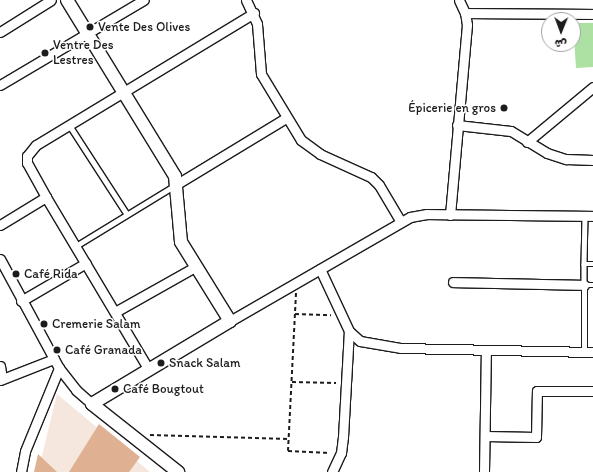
<!DOCTYPE html>
<html>
<head>
<meta charset="utf-8">
<style>
	body { margin:0 }
	#map { position:relative; width:593px; height:472px; overflow:hidden; background:#fff; font-family:Itim,"Playpen Sans Arabic",sans-serif }
	div>[style] { position:absolute }
	[style*='--x'] { left:calc(var(--x)*1px); top:calc(var(--y)*1px); width:calc(var(--w)*1px); rotate:calc(var(--a)*1deg) }
	.built>* { inset:0; background:#f6e7de }
	.green>* { inset:0; background:#ade1a4 }
	.building>* { inset:0; background:#e0b092 }
	.path>* { height:2px; margin-top:-1px; transform-origin:0; background:repeating-linear-gradient(90deg,#1c1c1c 0 4px,transparent 0 7px) }
	.roads { filter:drop-shadow(1px 0 #1c1c1c) drop-shadow(-1px 0 #1c1c1c) drop-shadow(0 1px #1c1c1c) drop-shadow(0 -1px #1c1c1c) }
	.lane>* { height:4.5px; margin:-2.25px; padding:0 2.25px; transform-origin:2.25px; border-radius:2.25px; background:#fff }
	.street>* { height:9px; margin:-4.5px; padding:0 4.5px; transform-origin:4.5px; border-radius:4.5px; background:#fff }
	.secondary>* { height:12px; margin:-6px; padding:0 6px; transform-origin:6px; border-radius:6px; background:#fff }
	.dots>* { width:11px; height:11px; translate:-50% -50%; box-sizing:border-box; border:2px solid #fff; border-radius:50% }
	span { translate:-50% -50%; white-space:nowrap; text-align:center; line-height:1.15; -webkit-text-stroke:3px #fff; paint-order:stroke }
	.poi-label { font-size:13px; color:#1c1c1c }
	.left { translate:0 -50%; text-align:left }
	.right { translate:-100% -50%; text-align:right }
	.north { position:absolute; left:541px; top:12px; width:40px; height:40px; box-sizing:border-box; background:#fff; border:1px solid #a4a4a4; border-radius:50%; rotate:181deg; font-size:11px; font-weight:700; line-height:16px; text-align:center; color:#1c1c1c }
	.north::after { content:''; display:block; margin:auto; width:14px; height:18px; background:#1c1c1c; clip-path:polygon(50% 0,100% 100%,50% 72%,0 100%) }
</style>
</head>
<body>
<div id="map">
	<div class="built">
		<div style="clip-path:polygon(57px 394px,150px 472px,38px 472px)"></div>
	</div>
	<div class="green">
		<div style="clip-path:polygon(573px 23px,593px 23px,593px 67px,576px 68px)"></div>
	</div>
	<div class="building">
		<div style="clip-path:polygon(99px 424px,140px 457px,129px 472px,69px 472px)"></div>
		<div style="clip-path:polygon(38px 454px,57px 472px,34px 472px)"></div>
	</div>
	<div class="path">
		<div style="--x:296;--y:293;--w:158;--a:92.9"></div>
		<div style="--x:288;--y:451;--w:42;--a:2.7"></div>
		<div style="--x:295;--y:314;--w:36;--a:2"></div>
		<div style="--x:292;--y:382;--w:44;--a:1.3"></div>
		<div style="--x:150;--y:435;--w:139;--a:1.6"></div>
	</div>
	<div class="roads">
		<div class="lane">
			<div style="--x:70;--y:126;--w:105;--a:57.1"></div>
			<div style="--x:585;--y:216;--w:48;--a:91.2"></div>
			<div style="--x:584;--y:264;--w:9;--a:0"></div>
			<div style="--x:76;--y:246;--w:115;--a:-31.5"></div>
			<div style="--x:584;--y:264;--w:21;--a:90"></div>
			<div style="--x:584;--y:285;--w:9;--a:0"></div>
			<div style="--x:584;--y:351;--w:66;--a:-90"></div>
		</div>
		<div class="street">
			<div style="--x:246;--y:0;--w:26;--a:65"></div>
			<div style="--x:257;--y:24;--w:50;--a:85.4"></div>
			<div style="--x:261;--y:74;--w:77;--a:58.8"></div>
			<div style="--x:301;--y:140;--w:24;--a:36"></div>
			<div style="--x:320;--y:154;--w:56;--a:24.3"></div>
			<div style="--x:371;--y:177;--w:11;--a:45"></div>
			<div style="--x:379;--y:185;--w:43;--a:59.3"></div>
			<div style="--x:465;--y:13;--w:128;--a:0.4"></div>
			<div style="--x:0;--y:32;--w:60;--a:-32.1"></div>
			<div style="--x:0;--y:85;--w:167;--a:-30.6"></div>
			<div style="--x:457;--y:125;--w:54;--a:6.3"></div>
			<div style="--x:511;--y:131;--w:42;--a:31.4"></div>
			<div style="--x:547;--y:153;--w:20;--a:18"></div>
			<div style="--x:566;--y:159;--w:27;--a:2"></div>
			<div style="--x:527;--y:142;--w:86;--a:-39.8"></div>
			<div style="--x:177;--y:184;--w:127;--a:-31.2"></div>
			<div style="--x:450;--y:215;--w:191;--a:-84.9"></div>
			<div style="--x:467;--y:25;--w:12;--a:-99"></div>
			<div style="--x:465;--y:13;--w:14;--a:-115"></div>
			<div style="--x:0;--y:225;--w:54;--a:-31.3"></div>
			<div style="--x:0;--y:259;--w:124;--a:61.6"></div>
			<div style="--x:59;--y:368;--w:28;--a:52"></div>
			<div style="--x:76;--y:390;--w:21;--a:41"></div>
			<div style="--x:320;--y:269;--w:68;--a:64.9"></div>
			<div style="--x:349;--y:331;--w:15;--a:42"></div>
			<div style="--x:360;--y:341;--w:42;--a:9.7"></div>
			<div style="--x:401;--y:348;--w:192;--a:1.2"></div>
			<div style="--x:453;--y:282;--w:131;--a:1.3"></div>
			<div style="--x:21;--y:301;--w:75;--a:-30.3"></div>
			<div style="--x:115;--y:312;--w:92;--a:-29.4"></div>
			<div style="--x:230;--y:321;--w:208;--a:-30"></div>
			<div style="--x:410;--y:217;--w:17;--a:-10"></div>
			<div style="--x:427;--y:214;--w:166;--a:0.7"></div>
			<div style="--x:0;--y:366;--w:13;--a:81"></div>
			<div style="--x:149;--y:370;--w:201;--a:-120.8"></div>
			<div style="--x:46;--y:197;--w:39;--a:-119"></div>
			<div style="--x:27;--y:163;--w:7;--a:-90"></div>
			<div style="--x:27;--y:156;--w:14;--a:-51"></div>
			<div style="--x:36;--y:145;--w:255;--a:-31.2"></div>
			<div style="--x:0;--y:380;--w:58;--a:-21.3"></div>
			<div style="--x:485;--y:436;--w:51;--a:1.1"></div>
			<div style="--x:536;--y:437;--w:46;--a:-88.8"></div>
			<div style="--x:537;--y:391;--w:56;--a:0"></div>
			<div style="--x:21;--y:472;--w:21;--a:-79"></div>
			<div style="--x:25;--y:451;--w:90;--a:-67.7"></div>
			<div style="--x:332;--y:472;--w:21;--a:-65"></div>
			<div style="--x:341;--y:453;--w:16;--a:-83"></div>
			<div style="--x:343;--y:437;--w:106;--a:-86.8"></div>
			<div style="--x:484;--y:472;--w:122;--a:-89.1"></div>
		</div>
		<div class="secondary">
			<div style="--x:67;--y:0;--w:206;--a:58.5"></div>
			<div style="--x:175;--y:176;--w:66;--a:84.8"></div>
			<div style="--x:181;--y:242;--w:93;--a:58.2"></div>
			<div style="--x:230;--y:321;--w:161;--a:149"></div>
			<div style="--x:92;--y:404;--w:110;--a:38.3"></div>
		</div>
	</div>
	<div class="dots">
		<div style="left:90px;top:27px;background:#1c1c1c"></div>
		<div style="left:45px;top:53px;background:#1c1c1c"></div>
		<div style="left:504px;top:108px;background:#1c1c1c"></div>
		<div style="left:16px;top:274px;background:#1c1c1c"></div>
		<div style="left:44px;top:324px;background:#1c1c1c"></div>
		<div style="left:57px;top:350px;background:#1c1c1c"></div>
		<div style="left:161px;top:363px;background:#1c1c1c"></div>
		<div style="left:115px;top:389px;background:#1c1c1c"></div>
	</div>
	<div class="poi-label">
		<span class="left" style="left:98px;top:27px">Vente Des Olives</span>
		<span class="left" style="left:53px;top:53px">Ventre Des<br>Lestres</span>
		<span class="right" style="left:496px;top:108px">Épicerie en gros</span>
		<span class="left" style="left:24px;top:274px">Café Rida</span>
		<span class="left" style="left:52px;top:324px">Cremerie Salam</span>
		<span class="left" style="left:65px;top:350px">Café Granada</span>
		<span class="left" style="left:169px;top:363px">Snack Salam</span>
		<span class="left" style="left:123px;top:389px">Café Bougtout</span>
	</div>
	<div class="north">ش</div>
</div>
</body>
</html>
